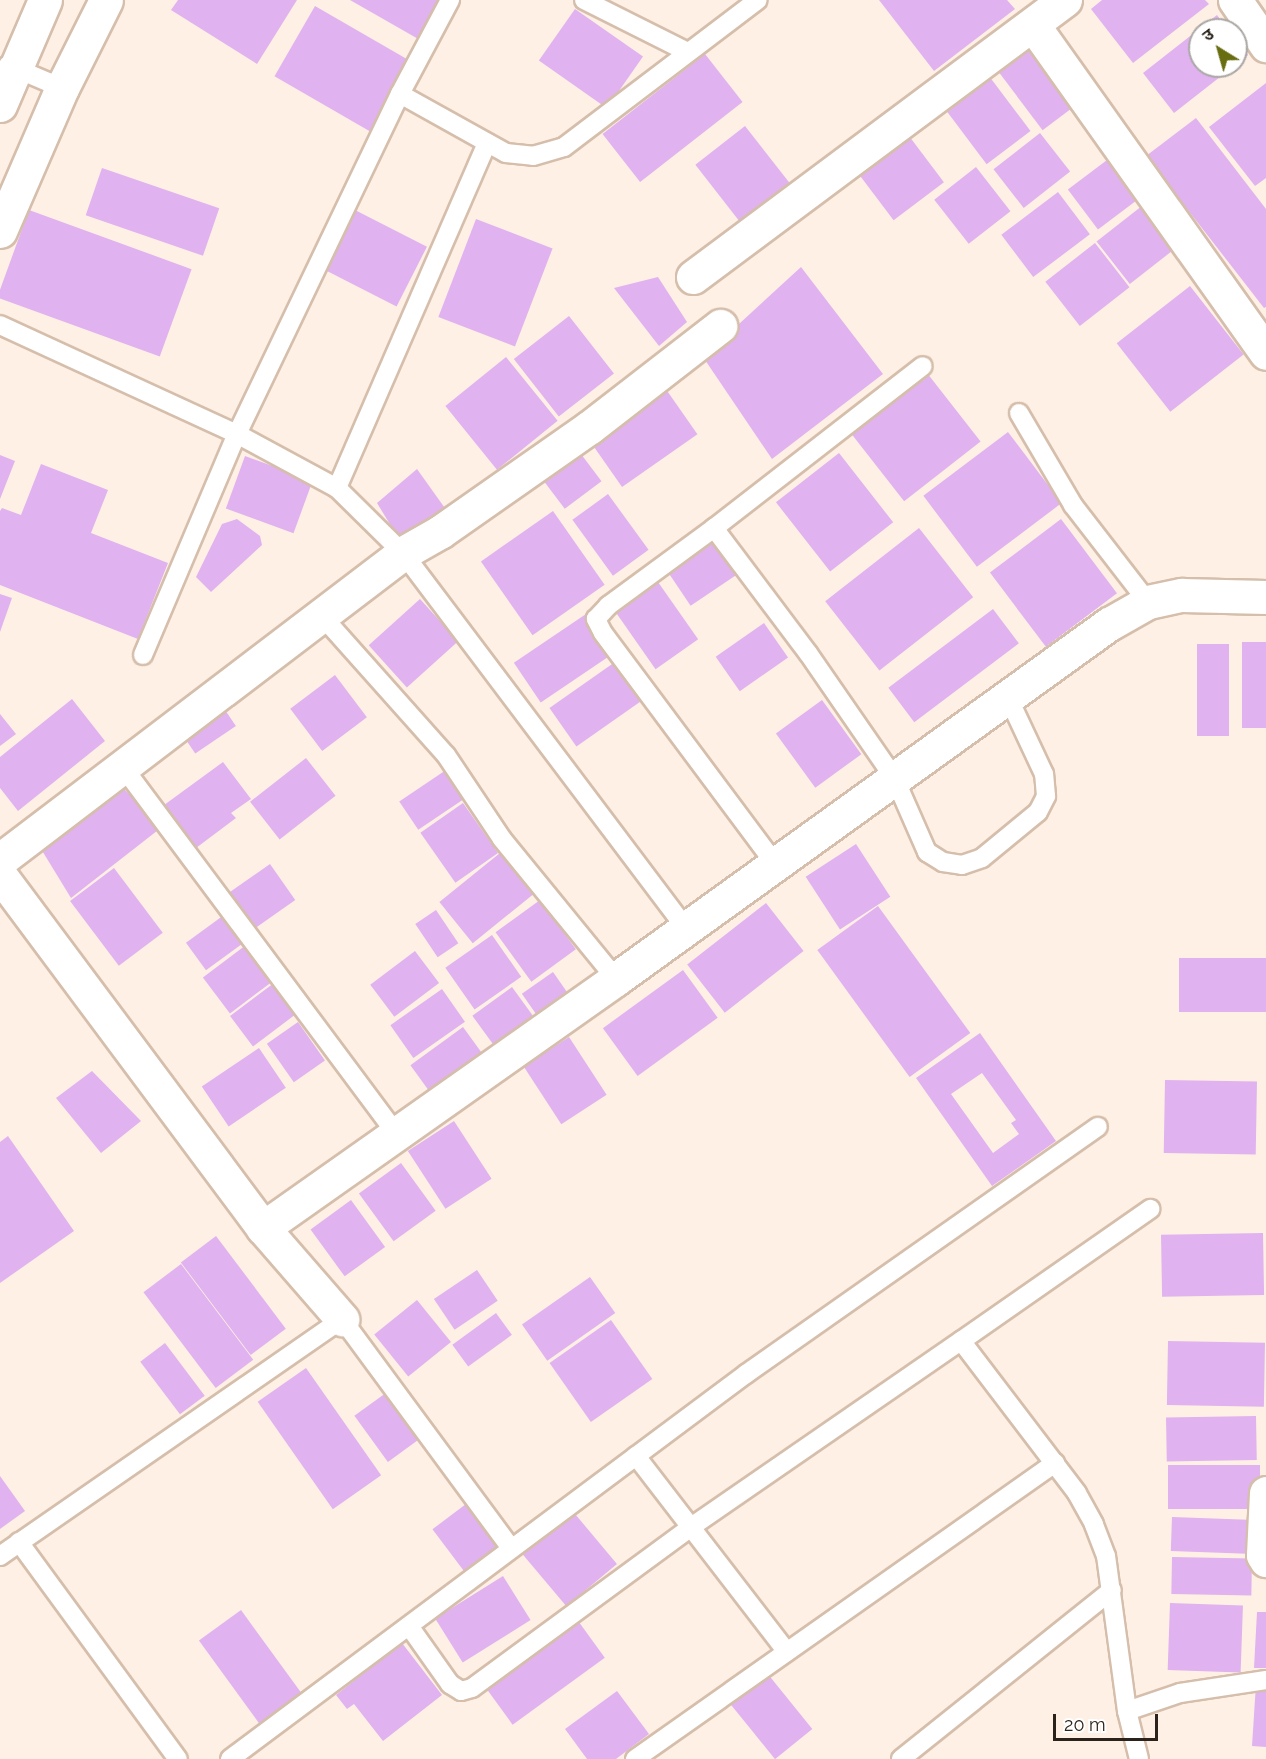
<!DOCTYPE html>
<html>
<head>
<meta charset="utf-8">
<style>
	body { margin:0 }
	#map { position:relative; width:1266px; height:1759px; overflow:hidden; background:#fef0e4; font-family:Raleway,"Noto Sans Devanagari",sans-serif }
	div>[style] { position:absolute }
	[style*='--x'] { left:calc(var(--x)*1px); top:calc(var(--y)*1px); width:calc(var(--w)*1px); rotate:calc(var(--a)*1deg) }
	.building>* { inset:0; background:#e0b2f0; transform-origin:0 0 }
	.roads { filter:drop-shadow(2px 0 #d5beab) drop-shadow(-2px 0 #d5beab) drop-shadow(0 2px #d5beab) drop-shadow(0 -2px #d5beab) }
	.lane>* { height:18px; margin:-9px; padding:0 9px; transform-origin:9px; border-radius:9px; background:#fff }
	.street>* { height:33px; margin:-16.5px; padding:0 16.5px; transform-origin:16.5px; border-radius:16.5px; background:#fff }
	.highway>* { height:33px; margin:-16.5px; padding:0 16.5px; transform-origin:16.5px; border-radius:16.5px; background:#fff }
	span { translate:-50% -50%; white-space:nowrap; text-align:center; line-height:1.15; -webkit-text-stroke:6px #fff; paint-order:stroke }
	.north { position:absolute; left:1188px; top:18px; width:60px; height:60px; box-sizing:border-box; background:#fff; border:2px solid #aaa7a4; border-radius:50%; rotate:323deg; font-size:16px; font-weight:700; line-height:24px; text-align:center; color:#2b231b }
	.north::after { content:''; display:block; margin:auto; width:21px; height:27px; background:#686d12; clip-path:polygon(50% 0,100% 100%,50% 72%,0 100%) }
	.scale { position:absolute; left:1053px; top:1714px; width:105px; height:27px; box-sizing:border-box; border:3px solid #2b231b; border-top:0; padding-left:8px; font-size:18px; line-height:21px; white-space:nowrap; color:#2b231b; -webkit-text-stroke:4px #fff; paint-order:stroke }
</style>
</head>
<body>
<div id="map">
	<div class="building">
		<div style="clip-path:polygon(178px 0,297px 0,257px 64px,171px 10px)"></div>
		<div style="clip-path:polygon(350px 0,444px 0,420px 40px)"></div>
		<div style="clip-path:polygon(879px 0,1007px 0,1015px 9px,934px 71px)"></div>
		<div style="clip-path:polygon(1102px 0,1205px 0,1209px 4px,1133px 63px,1091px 9px)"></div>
		<div style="left:315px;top:6px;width:110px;height:81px;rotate:30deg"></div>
		<div style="left:575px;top:9px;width:83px;height:63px;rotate:35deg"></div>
		<div style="clip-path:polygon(1217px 15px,1228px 30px,1200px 30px,1200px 66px,1234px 66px,1174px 113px,1143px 73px)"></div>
		<div style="clip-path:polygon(1236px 40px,1248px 55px,1236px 65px)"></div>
		<div style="left:1028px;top:46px;width:76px;height:39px;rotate:53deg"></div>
		<div style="left:705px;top:54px;width:61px;height:130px;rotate:52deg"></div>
		<div style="left:986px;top:72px;width:74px;height:55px;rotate:53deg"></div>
		<div style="clip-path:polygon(1266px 83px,1266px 178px,1255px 186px,1209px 127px)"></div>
		<div style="clip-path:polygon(1196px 118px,1266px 209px,1266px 307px,1264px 308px,1146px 156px)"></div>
		<div style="left:745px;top:126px;width:75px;height:63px;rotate:52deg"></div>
		<div style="left:906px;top:132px;width:63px;height:63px;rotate:53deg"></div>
		<div style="left:1040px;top:133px;width:49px;height:59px;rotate:52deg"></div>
		<div style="left:1115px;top:154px;width:50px;height:59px;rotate:53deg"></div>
		<div style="left:976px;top:167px;width:56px;height:53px;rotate:52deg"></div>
		<div style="left:102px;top:168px;width:124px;height:50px;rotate:19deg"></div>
		<div style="left:1058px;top:192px;width:53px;height:71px;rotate:53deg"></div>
		<div style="left:1147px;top:202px;width:54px;height:64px;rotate:52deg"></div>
		<div style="left:353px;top:209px;width:83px;height:67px;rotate:27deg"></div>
		<div style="left:29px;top:210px;width:173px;height:93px;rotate:20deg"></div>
		<div style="left:476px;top:219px;width:82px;height:105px;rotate:21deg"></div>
		<div style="left:1095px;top:243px;width:56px;height:63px;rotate:52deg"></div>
		<div style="clip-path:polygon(801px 267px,883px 374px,772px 459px,703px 357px)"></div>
		<div style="clip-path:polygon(658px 277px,687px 322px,659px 346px,614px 288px)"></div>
		<div style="left:1190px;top:286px;width:87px;height:93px;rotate:52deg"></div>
		<div style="left:569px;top:316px;width:73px;height:70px;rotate:52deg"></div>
		<div style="left:506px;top:357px;width:82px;height:78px;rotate:51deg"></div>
		<div style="left:927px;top:373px;width:87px;height:97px;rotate:52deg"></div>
		<div style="left:663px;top:385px;width:60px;height:92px;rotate:55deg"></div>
		<div style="left:1008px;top:432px;width:89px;height:106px;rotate:53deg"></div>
		<div style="left:572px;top:442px;width:49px;height:46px;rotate:53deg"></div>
		<div style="left:839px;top:453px;width:88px;height:80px;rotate:52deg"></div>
		<div style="clip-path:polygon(0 455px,15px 461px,0 499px)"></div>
		<div style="left:245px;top:456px;width:72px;height:56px;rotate:20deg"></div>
		<div style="clip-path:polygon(41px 464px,108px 490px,91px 533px,168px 563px,138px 639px,0 585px,0 511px,2px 508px,21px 515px)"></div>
		<div style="clip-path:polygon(417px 469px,447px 511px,402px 544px,377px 503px)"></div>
		<div style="left:608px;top:494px;width:69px;height:44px;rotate:54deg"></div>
		<div style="left:553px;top:511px;width:90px;height:88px;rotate:55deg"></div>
		<div style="clip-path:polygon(237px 519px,260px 536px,262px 545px,211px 592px,196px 577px,222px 524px)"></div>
		<div style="left:1061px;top:519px;width:93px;height:89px;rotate:53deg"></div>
		<div style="left:919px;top:528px;width:88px;height:119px;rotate:52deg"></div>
		<div style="left:718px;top:539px;width:40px;height:60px;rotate:56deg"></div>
		<div style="left:658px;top:582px;width:70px;height:52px;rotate:55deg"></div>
		<div style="clip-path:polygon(0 594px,12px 598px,0 632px)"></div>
		<div style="left:420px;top:599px;width:57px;height:69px;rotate:48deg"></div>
		<div style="left:993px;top:609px;width:43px;height:131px;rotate:53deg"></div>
		<div style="left:586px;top:614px;width:48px;height:87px;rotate:56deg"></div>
		<div style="left:764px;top:623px;width:42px;height:59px;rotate:55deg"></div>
		<div style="left:1242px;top:642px;width:24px;height:86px"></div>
		<div style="left:1229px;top:644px;width:92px;height:32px;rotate:90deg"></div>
		<div style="left:615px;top:662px;width:47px;height:80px;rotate:55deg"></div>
		<div style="left:335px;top:675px;width:53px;height:56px;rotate:53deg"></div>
		<div style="clip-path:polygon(72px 699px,105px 741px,18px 811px,0 788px,0 757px)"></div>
		<div style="left:822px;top:700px;width:67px;height:57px;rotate:54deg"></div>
		<div style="left:223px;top:707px;width:23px;height:49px;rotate:56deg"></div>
		<div style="clip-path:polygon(0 714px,16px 734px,0 746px)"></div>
		<div style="left:306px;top:758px;width:48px;height:71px;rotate:52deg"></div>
		<div style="clip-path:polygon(223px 762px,251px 799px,231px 813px,236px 818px,192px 851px,160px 808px)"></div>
		<div style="left:449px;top:768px;width:34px;height:60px;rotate:56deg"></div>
		<div style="clip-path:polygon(122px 787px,162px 827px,71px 898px,38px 844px)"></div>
		<div style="left:463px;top:803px;width:61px;height:52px;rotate:55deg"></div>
		<div style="left:856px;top:844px;width:63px;height:60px;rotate:57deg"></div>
		<div style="left:500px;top:853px;width:53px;height:78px;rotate:51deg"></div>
		<div style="left:270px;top:864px;width:44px;height:55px;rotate:55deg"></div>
		<div style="left:114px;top:868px;width:81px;height:55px;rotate:53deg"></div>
		<div style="left:540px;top:900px;width:61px;height:55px;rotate:54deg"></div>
		<div style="left:766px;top:903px;width:61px;height:100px;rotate:52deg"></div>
		<div style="left:878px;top:906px;width:157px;height:75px;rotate:54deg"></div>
		<div style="left:436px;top:910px;width:40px;height:25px;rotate:56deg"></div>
		<div style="left:224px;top:915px;width:34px;height:47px;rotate:54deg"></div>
		<div style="left:492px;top:935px;width:51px;height:57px;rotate:55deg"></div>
		<div style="left:246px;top:945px;width:45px;height:54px;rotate:53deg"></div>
		<div style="left:415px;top:951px;width:40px;height:56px;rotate:53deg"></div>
		<div style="left:1266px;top:958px;width:54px;height:87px;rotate:90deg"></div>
		<div style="left:683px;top:970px;width:59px;height:99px;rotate:54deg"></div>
		<div style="left:553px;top:972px;width:42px;height:38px;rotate:55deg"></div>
		<div style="left:274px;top:983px;width:38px;height:55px;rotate:53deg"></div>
		<div style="left:512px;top:987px;width:52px;height:49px;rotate:54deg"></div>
		<div style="left:442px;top:989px;width:40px;height:63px;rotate:55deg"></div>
		<div style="left:298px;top:1022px;width:47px;height:38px;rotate:55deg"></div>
		<div style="left:463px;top:1027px;width:46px;height:65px;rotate:54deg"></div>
		<div style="clip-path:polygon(evenodd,980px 1033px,1056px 1141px,992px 1186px,916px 1078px,980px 1033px,982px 1073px,1016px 1120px,1011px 1123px,1019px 1134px,993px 1153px,951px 1094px,982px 1073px)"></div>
		<div style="left:569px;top:1037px;width:69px;height:54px;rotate:57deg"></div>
		<div style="left:259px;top:1048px;width:48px;height:69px;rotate:56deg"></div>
		<div style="clip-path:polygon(92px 1071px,141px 1121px,101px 1153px,56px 1098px)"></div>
		<div style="left:1165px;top:1080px;width:92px;height:73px;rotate:1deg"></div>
		<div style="left:454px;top:1121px;width:69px;height:55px;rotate:57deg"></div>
		<div style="clip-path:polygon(8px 1136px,74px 1231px,0 1283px,0 1142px)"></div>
		<div style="left:401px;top:1163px;width:59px;height:52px;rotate:54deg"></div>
		<div style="left:351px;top:1200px;width:58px;height:50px;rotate:54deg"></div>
		<div style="left:1263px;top:1233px;width:62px;height:102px;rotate:89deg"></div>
		<div style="left:216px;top:1236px;width:116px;height:44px;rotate:53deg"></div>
		<div style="left:181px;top:1264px;width:120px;height:47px;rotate:53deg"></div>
		<div style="left:477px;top:1270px;width:37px;height:52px;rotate:56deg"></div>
		<div style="left:590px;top:1277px;width:44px;height:83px;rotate:55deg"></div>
		<div style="left:417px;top:1300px;width:54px;height:55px;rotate:51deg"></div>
		<div style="left:496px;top:1313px;width:27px;height:54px;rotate:54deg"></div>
		<div style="left:611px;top:1320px;width:72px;height:75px;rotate:55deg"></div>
		<div style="left:1168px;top:1341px;width:97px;height:64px;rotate:1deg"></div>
		<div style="left:165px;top:1343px;width:66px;height:31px;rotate:53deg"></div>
		<div style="left:306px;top:1368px;width:131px;height:59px;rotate:55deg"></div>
		<div style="left:390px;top:1390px;width:57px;height:44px;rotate:54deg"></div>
		<div style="left:1256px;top:1416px;width:44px;height:90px;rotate:89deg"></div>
		<div style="left:1168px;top:1465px;width:92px;height:44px"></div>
		<div style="clip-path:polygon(0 1476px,25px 1511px,0 1529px)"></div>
		<div style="left:466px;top:1504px;width:62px;height:42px;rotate:53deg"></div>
		<div style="left:570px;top:1508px;width:73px;height:66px;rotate:50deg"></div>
		<div style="left:1172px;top:1517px;width:83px;height:34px;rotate:2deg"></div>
		<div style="left:1172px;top:1557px;width:80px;height:37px;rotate:1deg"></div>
		<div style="left:503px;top:1576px;width:52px;height:80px;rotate:58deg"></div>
		<div style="left:1170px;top:1603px;width:73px;height:67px;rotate:2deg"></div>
		<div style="left:241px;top:1610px;width:108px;height:52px;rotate:54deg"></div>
		<div style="clip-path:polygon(1257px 1612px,1266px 1612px,1266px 1668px,1254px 1668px)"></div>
		<div style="left:576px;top:1618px;width:49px;height:114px;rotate:54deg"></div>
		<div style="clip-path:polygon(402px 1643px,442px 1695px,383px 1741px,354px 1704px,347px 1709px,336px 1695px)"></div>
		<div style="left:767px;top:1673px;width:72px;height:48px;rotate:51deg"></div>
		<div style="clip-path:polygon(1256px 1684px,1266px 1685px,1266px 1747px,1252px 1746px)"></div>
		<div style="clip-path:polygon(617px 1691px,649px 1734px,616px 1759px,587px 1759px,565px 1729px)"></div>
	</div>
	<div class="roads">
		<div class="lane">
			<div style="--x:450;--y:0;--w:106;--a:118"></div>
			<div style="--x:400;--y:94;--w:121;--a:29.1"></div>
			<div style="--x:506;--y:153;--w:27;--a:6"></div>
			<div style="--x:533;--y:156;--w:32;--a:-16"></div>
			<div style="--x:564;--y:147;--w:243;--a:-37.2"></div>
			<div style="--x:584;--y:0;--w:116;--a:26.6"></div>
			<div style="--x:8;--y:65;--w:59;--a:23.1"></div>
			<div style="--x:0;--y:325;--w:261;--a:24.7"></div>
			<div style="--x:237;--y:434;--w:114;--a:28.4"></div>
			<div style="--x:337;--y:488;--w:93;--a:44.6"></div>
			<div style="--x:403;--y:553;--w:471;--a:53"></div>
			<div style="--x:1019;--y:413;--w:107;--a:59.6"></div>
			<div style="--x:1073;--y:505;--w:123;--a:52.3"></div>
			<div style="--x:337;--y:488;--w:376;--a:-66.5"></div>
			<div style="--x:714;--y:528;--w:156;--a:53.1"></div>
			<div style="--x:808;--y:653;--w:153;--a:55.4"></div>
			<div style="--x:895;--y:779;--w:80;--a:66.3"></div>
			<div style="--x:927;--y:852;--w:19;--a:32"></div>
			<div style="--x:943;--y:862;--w:19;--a:9"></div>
			<div style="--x:962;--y:865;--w:21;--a:-19"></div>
			<div style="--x:982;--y:858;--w:72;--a:-39.4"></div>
			<div style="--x:1038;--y:812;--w:18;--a:-63"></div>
			<div style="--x:1046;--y:796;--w:22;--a:-95"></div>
			<div style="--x:1044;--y:774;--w:85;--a:-115.1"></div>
			<div style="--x:322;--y:616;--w:186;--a:48.3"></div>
			<div style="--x:446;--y:755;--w:101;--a:56.3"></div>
			<div style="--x:502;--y:839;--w:181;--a:50.8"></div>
			<div style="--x:143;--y:655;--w:240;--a:-67"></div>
			<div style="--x:237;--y:434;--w:377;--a:-64.4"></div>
			<div style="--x:123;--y:767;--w:459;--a:53.3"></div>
			<div style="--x:776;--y:865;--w:289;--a:-126.7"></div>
			<div style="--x:603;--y:633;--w:16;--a:-117"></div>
			<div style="--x:596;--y:619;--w:18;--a:-47"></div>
			<div style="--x:608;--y:606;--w:132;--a:-36.3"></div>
			<div style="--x:714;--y:528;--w:264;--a:-37.8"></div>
			<div style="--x:636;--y:1456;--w:247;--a:52.4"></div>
			<div style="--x:19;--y:1542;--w:269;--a:53.8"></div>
			<div style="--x:0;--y:1556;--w:416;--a:-34.7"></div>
			<div style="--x:342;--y:1319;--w:285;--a:53.6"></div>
			<div style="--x:409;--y:1626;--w:71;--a:54.7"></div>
			<div style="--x:450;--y:1684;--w:13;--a:32"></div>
			<div style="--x:461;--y:1691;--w:11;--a:-15"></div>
			<div style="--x:472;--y:1688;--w:272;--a:-36.3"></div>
			<div style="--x:691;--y:1527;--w:328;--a:-34.6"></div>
			<div style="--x:1127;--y:1711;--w:56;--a:-18.8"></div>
			<div style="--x:1180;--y:1693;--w:87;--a:-8.6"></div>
			<div style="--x:230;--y:1759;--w:644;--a:-36.73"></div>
			<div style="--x:746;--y:1374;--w:430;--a:-35.1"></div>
			<div style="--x:635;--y:1759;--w:514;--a:-35.17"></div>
			<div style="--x:901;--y:1759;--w:270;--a:-38.7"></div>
			<div style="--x:1139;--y:1759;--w:49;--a:-104"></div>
			<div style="--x:1127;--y:1711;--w:156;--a:-97.7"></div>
			<div style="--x:1106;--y:1556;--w:34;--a:-111"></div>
			<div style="--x:1094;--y:1524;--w:35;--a:-119"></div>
			<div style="--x:1077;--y:1493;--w:191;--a:-127.3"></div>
			<div style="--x:961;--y:1341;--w:231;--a:-34.9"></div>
		</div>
		<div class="street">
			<div style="--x:1235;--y:0;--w:55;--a:55.4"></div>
			<div style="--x:1033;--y:25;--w:402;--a:54.6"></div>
			<div style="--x:693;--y:277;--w:464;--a:-36.7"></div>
			<div style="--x:0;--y:860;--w:507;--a:-37.3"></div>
			<div style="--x:403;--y:553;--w:43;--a:-29.6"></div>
			<div style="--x:440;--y:532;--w:183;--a:-35"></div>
			<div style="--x:590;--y:427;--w:165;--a:-37.8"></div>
			<div style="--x:0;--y:875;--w:440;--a:53.3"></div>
			<div style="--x:263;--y:1228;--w:121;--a:49"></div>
			<div style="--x:263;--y:1228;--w:432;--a:-35.2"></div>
			<div style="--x:616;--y:979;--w:608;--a:-35.76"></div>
			<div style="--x:1109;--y:624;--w:45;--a:-29.4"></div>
			<div style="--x:1148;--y:602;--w:35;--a:-12"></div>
			<div style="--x:1182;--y:595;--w:84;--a:1.4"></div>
			<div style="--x:1266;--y:1493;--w:62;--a:92.8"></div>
			<div style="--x:1263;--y:1555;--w:6;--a:59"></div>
		</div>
		<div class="highway">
			<div style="--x:0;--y:105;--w:114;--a:-66.8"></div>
			<div style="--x:0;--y:231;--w:156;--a:-66.6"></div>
			<div style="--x:62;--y:88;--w:98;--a:-63.4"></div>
		</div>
	</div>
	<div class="north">उ</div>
	<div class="scale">20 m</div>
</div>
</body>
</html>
